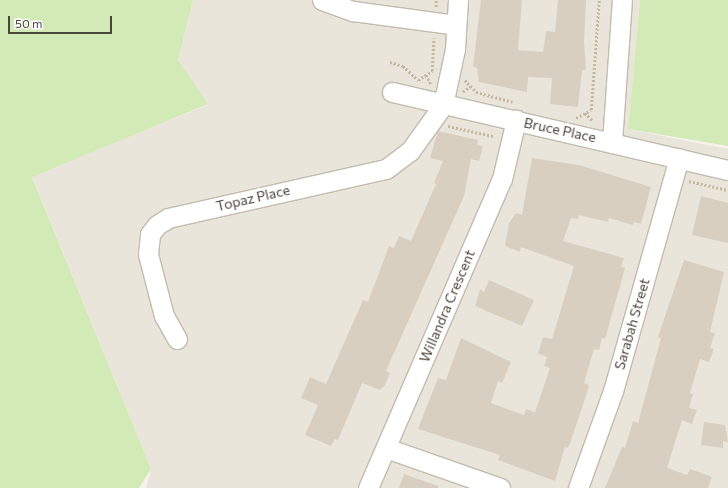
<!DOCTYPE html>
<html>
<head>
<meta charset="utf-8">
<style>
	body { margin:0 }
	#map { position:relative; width:728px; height:488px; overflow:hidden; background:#f6f3ec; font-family:Commissioner,sans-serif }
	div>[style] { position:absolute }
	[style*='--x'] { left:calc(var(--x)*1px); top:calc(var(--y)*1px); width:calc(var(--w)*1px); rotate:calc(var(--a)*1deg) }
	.residential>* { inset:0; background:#eae5da }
	.green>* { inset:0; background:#d2eab5 }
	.building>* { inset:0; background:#d8cfc1 }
	.path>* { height:2.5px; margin-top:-1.25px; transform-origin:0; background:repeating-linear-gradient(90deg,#c4b79f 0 2px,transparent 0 4px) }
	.roads { filter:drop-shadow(1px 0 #c2bbae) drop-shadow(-1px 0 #c2bbae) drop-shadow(0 1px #c2bbae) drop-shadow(0 -1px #c2bbae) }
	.minor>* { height:19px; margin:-9.5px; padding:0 9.5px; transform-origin:9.5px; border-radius:9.5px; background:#fff }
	span { translate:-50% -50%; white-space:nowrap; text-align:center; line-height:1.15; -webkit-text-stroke:3.5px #fff; paint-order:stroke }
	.street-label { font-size:14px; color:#4b4439 }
	.scale { position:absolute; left:8px; top:16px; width:104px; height:18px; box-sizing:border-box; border:2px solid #4b4439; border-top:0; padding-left:5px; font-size:12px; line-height:14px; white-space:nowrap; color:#4b4439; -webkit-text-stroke:3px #fff; paint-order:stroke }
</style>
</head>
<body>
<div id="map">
	<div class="residential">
		<div style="clip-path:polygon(193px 0,640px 0,628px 129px,728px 149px,728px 488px,146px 488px,151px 469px,32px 176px,207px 105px,178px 60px)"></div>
	</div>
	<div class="green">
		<div style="clip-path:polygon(0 0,193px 0,178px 60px,208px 104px,32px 177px,151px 469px,139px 488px,0 488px)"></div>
		<div style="clip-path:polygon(640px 0,728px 0,728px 146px,628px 129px)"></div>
	</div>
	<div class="building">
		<div style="clip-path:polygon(481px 0,522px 0,518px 50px,543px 52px,546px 31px,555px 32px,558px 0,586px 0,584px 43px,586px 70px,582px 70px,578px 107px,550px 104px,552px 78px,528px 77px,527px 92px,479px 82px,477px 68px,473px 67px)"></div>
		<div style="clip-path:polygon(438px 131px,478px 140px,477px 145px,483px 146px,479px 161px,471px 159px,464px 196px,386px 371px,390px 373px,385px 385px,380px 390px,362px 383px,338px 440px,335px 439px,331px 446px,305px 435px,318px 405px,301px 398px,310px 377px,326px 384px,363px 300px,368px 302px,389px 246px,394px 248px,399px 236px,411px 241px,436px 184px,434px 183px,443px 161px,430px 158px)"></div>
		<div style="clip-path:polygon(532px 158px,579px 165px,651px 187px,641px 224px,634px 222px,633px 225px,609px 218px,608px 222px,579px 215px,578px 219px,571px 218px,563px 241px,624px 258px,621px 267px,625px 268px,605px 339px,602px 338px,599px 350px,594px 349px,584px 383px,589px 385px,586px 396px,570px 443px,568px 448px,565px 447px,555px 481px,498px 460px,500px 455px,418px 429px,438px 378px,446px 380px,461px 338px,511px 362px,502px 383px,498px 381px,491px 403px,524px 415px,526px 409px,535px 412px,550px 368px,544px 366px,547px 357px,538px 354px,543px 337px,552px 339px,574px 266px,521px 247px,520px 252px,505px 246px,509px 223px,516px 213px,522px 215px)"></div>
		<div style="clip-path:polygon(701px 196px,728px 203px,728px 243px,692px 235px)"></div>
		<div style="clip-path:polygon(684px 260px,724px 272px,710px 332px,715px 333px,710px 348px,714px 349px,709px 362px,700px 359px,690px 393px,693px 394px,689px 408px,697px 410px,692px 424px,682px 420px,667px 468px,687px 475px,690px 469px,712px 477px,708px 488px,605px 488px,622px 447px,625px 448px,633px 421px,638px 423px,661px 338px,658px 337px)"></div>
		<div style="clip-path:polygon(489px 280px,534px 300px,522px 326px,475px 306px,480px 289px,484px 292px)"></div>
		<div style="clip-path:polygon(704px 422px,725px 425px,728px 442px,723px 441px,723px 448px,701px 445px)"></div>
		<div style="clip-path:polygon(404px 474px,438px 486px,438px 488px,399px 488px)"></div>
	</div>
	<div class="path">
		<div style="--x:436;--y:7;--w:7;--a:-90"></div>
		<div style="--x:390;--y:62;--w:14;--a:17"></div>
		<div style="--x:403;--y:66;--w:21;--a:43"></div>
		<div style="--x:418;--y:80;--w:17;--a:-33"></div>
		<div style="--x:432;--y:71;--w:33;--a:-87"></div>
		<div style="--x:426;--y:75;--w:10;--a:61"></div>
		<div style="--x:465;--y:80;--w:16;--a:47"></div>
		<div style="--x:476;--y:92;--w:38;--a:15"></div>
		<div style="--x:463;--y:92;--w:9;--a:-41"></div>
		<div style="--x:585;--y:113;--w:11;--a:45"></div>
		<div style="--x:576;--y:118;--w:17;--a:-28"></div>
		<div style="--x:591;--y:110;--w:110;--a:-85.8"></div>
		<div style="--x:448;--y:126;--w:46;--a:12.5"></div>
		<div style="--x:689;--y:181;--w:40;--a:13"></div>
	</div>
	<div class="roads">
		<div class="minor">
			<div style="--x:322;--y:0;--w:33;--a:20"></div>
			<div style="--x:353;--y:11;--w:104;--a:7.7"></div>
			<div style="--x:392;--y:92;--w:345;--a:13.1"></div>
			<div style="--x:612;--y:142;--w:142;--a:-86"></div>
			<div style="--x:177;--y:339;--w:26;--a:-119"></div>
			<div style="--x:164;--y:316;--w:64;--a:-104.5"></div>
			<div style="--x:148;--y:254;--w:20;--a:-84"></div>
			<div style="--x:150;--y:234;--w:11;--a:-52"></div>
			<div style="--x:157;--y:225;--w:13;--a:-32"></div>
			<div style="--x:168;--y:218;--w:223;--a:-12.7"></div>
			<div style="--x:386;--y:169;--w:30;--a:-37"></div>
			<div style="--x:410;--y:151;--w:57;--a:-54.3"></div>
			<div style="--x:443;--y:105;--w:57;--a:-77.9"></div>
			<div style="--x:455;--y:49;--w:49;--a:-86.5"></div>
			<div style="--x:386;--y:448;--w:121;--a:19.3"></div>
			<div style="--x:368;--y:488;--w:337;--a:-66.6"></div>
			<div style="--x:502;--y:179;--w:61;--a:-76.7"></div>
			<div style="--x:578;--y:488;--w:103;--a:-70.2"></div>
			<div style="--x:613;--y:391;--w:242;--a:-74.2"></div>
		</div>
	</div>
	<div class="street-label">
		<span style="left:560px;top:130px;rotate:12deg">Bruce Place</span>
		<span style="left:253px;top:198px;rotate:-13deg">Topaz Place</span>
		<span style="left:447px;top:306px;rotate:-67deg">Willandra Crescent</span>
		<span style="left:632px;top:324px;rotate:-74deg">Sarabah Street</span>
	</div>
	<div class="scale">50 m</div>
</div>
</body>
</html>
